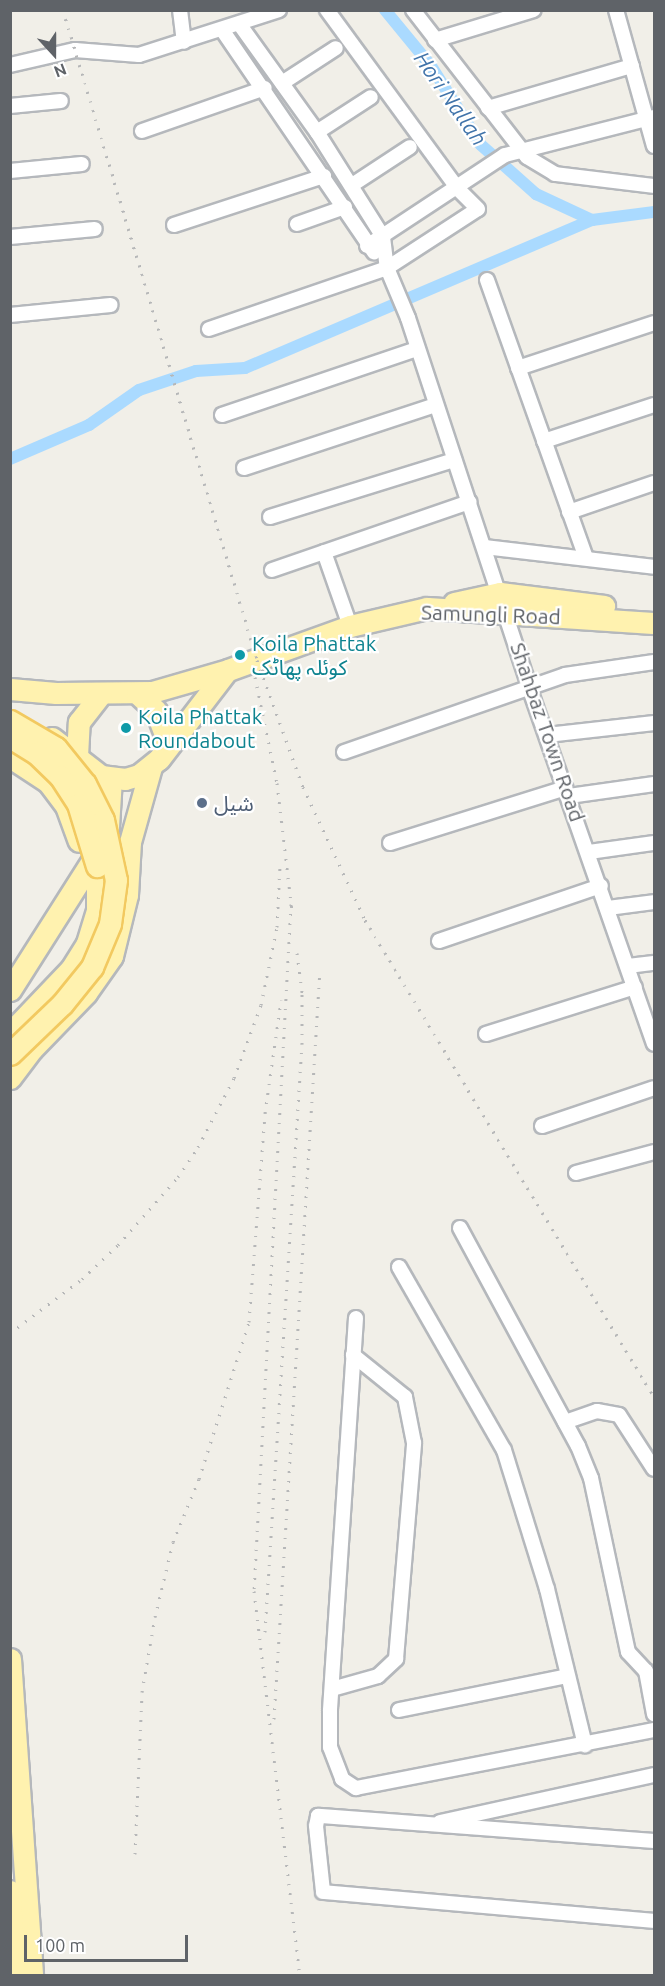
<!DOCTYPE html>
<html>
<head>
<meta charset="utf-8">
<style>
	body { margin:0 }
	#map { position:relative; width:665px; height:1986px; overflow:hidden; background:#f1efe8; font-family:Ubuntu,"Noto Sans Arabic",sans-serif }
	div>[style] { position:absolute }
	[style*='--x'] { left:calc(var(--x)*1px); top:calc(var(--y)*1px); width:calc(var(--w)*1px); rotate:calc(var(--a)*1deg) }
	.canal>* { height:12px; margin:-6px; padding:0 6px; transform-origin:6px; border-radius:6px; background:#aadaff }
	.roads { filter:drop-shadow(2px 0 #b5b8bc) drop-shadow(-2px 0 #b5b8bc) drop-shadow(0 2px #b5b8bc) drop-shadow(0 -2px #b5b8bc) }
	.minor>* { height:14px; margin:-7px; padding:0 7px; transform-origin:7px; border-radius:7px; background:#fff }
	.primary>* { height:21px; margin:-10.5px; padding:0 10.5px; transform-origin:10.5px; border-radius:10.5px; background:#fff2af }
	.rail>* { height:3px; margin-top:-1.5px; transform-origin:0; background:repeating-linear-gradient(90deg,#b6b7b8 0 1.5px,transparent 0 9.5px) }
	.bridges { filter:drop-shadow(2px 0 #f2c960) drop-shadow(-2px 0 #f2c960) drop-shadow(0 2px #f2c960) drop-shadow(0 -2px #f2c960) }
	.primary-bridge>* { height:21px; margin:-10.5px; padding:0 10.5px; transform-origin:10.5px; border-radius:10.5px; background:#fff2af }
	.dots>* { width:16px; height:16px; translate:-50% -50%; box-sizing:border-box; border:3px solid #fff; border-radius:50% }
	span { translate:-50% -50%; white-space:nowrap; text-align:center; line-height:1.15; -webkit-text-stroke:4.5px #fff; paint-order:stroke }
	.street-label { font-size:21px; color:#5f6368 }
	.culture-label { font-size:21px; color:#0d838f }
	.left { translate:0 -50%; text-align:left }
	.service-label { font-size:21px; color:#4e5e75 }
	.water-label { font-size:22px; color:#4174aa; font-style:italic }
	.frame { position:absolute; inset:0; border:12px solid #5f6368; pointer-events:none }
	.north { position:absolute; left:24px; top:24px; width:60px; height:60px; -webkit-text-stroke:4px #fff; paint-order:stroke; rotate:159deg; font-size:16px; font-weight:700; line-height:24px; text-align:center; color:#5f6368 }
	.north::after { content:''; display:block; margin:auto; width:21px; height:27px; background:#5f6368; clip-path:polygon(50% 0,100% 100%,50% 72%,0 100%) }
	.scale { position:absolute; left:24px; top:1935px; width:164px; height:27px; box-sizing:border-box; border:3px solid #5f6368; border-top:0; padding-left:8px; font-size:18px; line-height:21px; white-space:nowrap; color:#5f6368; -webkit-text-stroke:4px #fff; paint-order:stroke }
</style>
</head>
<body>
<div id="map">
	<div class="canal">
		<div style="--x:385;--y:10;--w:72;--a:50.6"></div>
		<div style="--x:431;--y:66;--w:93;--a:57.7"></div>
		<div style="--x:481;--y:145;--w:74;--a:41.7"></div>
		<div style="--x:536;--y:194;--w:62;--a:24.9"></div>
		<div style="--x:592;--y:220;--w:63;--a:-7.4"></div>
		<div style="--x:10;--y:459;--w:86;--a:-23.3"></div>
		<div style="--x:89;--y:425;--w:61;--a:-35"></div>
		<div style="--x:139;--y:390;--w:60;--a:-18.4"></div>
		<div style="--x:196;--y:371;--w:49;--a:-3.5"></div>
		<div style="--x:245;--y:368;--w:377;--a:-23.1"></div>
	</div>
	<div class="roads">
		<div class="minor">
			<div style="--x:180;--y:10;--w:32;--a:83"></div>
			<div style="--x:413;--y:10;--w:186;--a:52.2"></div>
			<div style="--x:527;--y:157;--w:33;--a:31"></div>
			<div style="--x:555;--y:174;--w:100;--a:6.9"></div>
			<div style="--x:616;--y:10;--w:141;--a:74.4"></div>
			<div style="--x:240;--y:25;--w:132;--a:54.3"></div>
			<div style="--x:317;--y:132;--w:124;--a:57.8"></div>
			<div style="--x:383;--y:237;--w:31;--a:83"></div>
			<div style="--x:387;--y:268;--w:54;--a:67.2"></div>
			<div style="--x:408;--y:318;--w:388;--a:71.8"></div>
			<div style="--x:529;--y:687;--w:378;--a:70.7"></div>
			<div style="--x:223;--y:31;--w:268;--a:55.7"></div>
			<div style="--x:435;--y:40;--w:103;--a:-16.9"></div>
			<div style="--x:10;--y:65;--w:67;--a:-13"></div>
			<div style="--x:75;--y:50;--w:64;--a:4.5"></div>
			<div style="--x:139;--y:55;--w:147;--a:-17.8"></div>
			<div style="--x:282;--y:83;--w:64;--a:-32.9"></div>
			<div style="--x:10;--y:106;--w:51;--a:-5.6"></div>
			<div style="--x:488;--y:108;--w:150;--a:-16.3"></div>
			<div style="--x:142;--y:131;--w:130;--a:-19.3"></div>
			<div style="--x:317;--y:132;--w:64;--a:-32.9"></div>
			<div style="--x:10;--y:171;--w:72;--a:-5.6"></div>
			<div style="--x:352;--y:185;--w:69;--a:-33.2"></div>
			<div style="--x:297;--y:224;--w:51;--a:-19.5"></div>
			<div style="--x:174;--y:225;--w:158;--a:-18.1"></div>
			<div style="--x:10;--y:237;--w:85;--a:-5.4"></div>
			<div style="--x:367;--y:246;--w:165;--a:-33.4"></div>
			<div style="--x:505;--y:155;--w:154;--a:-14.3"></div>
			<div style="--x:487;--y:280;--w:295;--a:70.4"></div>
			<div style="--x:10;--y:315;--w:101;--a:-5.7"></div>
			<div style="--x:209;--y:329;--w:188;--a:-18.9"></div>
			<div style="--x:387;--y:268;--w:108;--a:-33"></div>
			<div style="--x:478;--y:209;--w:28;--a:-135"></div>
			<div style="--x:458;--y:189;--w:222;--a:-126.2"></div>
			<div style="--x:518;--y:368;--w:143;--a:-18.3"></div>
			<div style="--x:222;--y:415;--w:206;--a:-18.7"></div>
			<div style="--x:544;--y:441;--w:116;--a:-18.1"></div>
			<div style="--x:244;--y:468;--w:202;--a:-18.2"></div>
			<div style="--x:569;--y:512;--w:90;--a:-18.8"></div>
			<div style="--x:270;--y:517;--w:193;--a:-17.2"></div>
			<div style="--x:485;--y:547;--w:170;--a:6.7"></div>
			<div style="--x:324;--y:552;--w:78;--a:70.6"></div>
			<div style="--x:272;--y:570;--w:209;--a:-19"></div>
			<div style="--x:547;--y:735;--w:108;--a:-6.4"></div>
			<div style="--x:344;--y:752;--w:234;--a:-19.2"></div>
			<div style="--x:565;--y:675;--w:90;--a:-8.3"></div>
			<div style="--x:569;--y:796;--w:86;--a:-8"></div>
			<div style="--x:390;--y:843;--w:184;--a:-17.4"></div>
			<div style="--x:589;--y:852;--w:66;--a:-7.9"></div>
			<div style="--x:608;--y:908;--w:46;--a:-7.4"></div>
			<div style="--x:439;--y:941;--w:171;--a:-18.8"></div>
			<div style="--x:628;--y:966;--w:26;--a:-7"></div>
			<div style="--x:486;--y:1034;--w:156;--a:-17.5"></div>
			<div style="--x:542;--y:1126;--w:118;--a:-18.7"></div>
			<div style="--x:576;--y:1173;--w:81;--a:-15.1"></div>
			<div style="--x:460;--y:1228;--w:248;--a:61.6"></div>
			<div style="--x:578;--y:1446;--w:35;--a:68"></div>
			<div style="--x:591;--y:1478;--w:178;--a:78"></div>
			<div style="--x:628;--y:1652;--w:26;--a:47"></div>
			<div style="--x:646;--y:1671;--w:44;--a:79.5"></div>
			<div style="--x:399;--y:1267;--w:211;--a:60.2"></div>
			<div style="--x:504;--y:1450;--w:145;--a:72.8"></div>
			<div style="--x:547;--y:1589;--w:161;--a:76.3"></div>
			<div style="--x:356;--y:1318;--w:394;--a:93.8"></div>
			<div style="--x:330;--y:1711;--w:36;--a:90"></div>
			<div style="--x:330;--y:1747;--w:34;--a:69"></div>
			<div style="--x:342;--y:1779;--w:17;--a:33"></div>
			<div style="--x:356;--y:1788;--w:304;--a:-11"></div>
			<div style="--x:565;--y:1422;--w:34;--a:-19"></div>
			<div style="--x:597;--y:1411;--w:22;--a:10"></div>
			<div style="--x:619;--y:1415;--w:64;--a:57.1"></div>
			<div style="--x:332;--y:1689;--w:48;--a:-15.8"></div>
			<div style="--x:378;--y:1676;--w:25;--a:-43"></div>
			<div style="--x:396;--y:1659;--w:217;--a:-85.2"></div>
			<div style="--x:414;--y:1443;--w:47;--a:-101.1"></div>
			<div style="--x:405;--y:1397;--w:67;--a:-141.1"></div>
			<div style="--x:399;--y:1710;--w:172;--a:-11.4"></div>
			<div style="--x:440;--y:1822;--w:219;--a:-12.4"></div>
			<div style="--x:654;--y:1841;--w:337;--a:-175.7"></div>
			<div style="--x:318;--y:1816;--w:10;--a:101"></div>
			<div style="--x:316;--y:1826;--w:66;--a:83.9"></div>
			<div style="--x:323;--y:1892;--w:332;--a:5"></div>
		</div>
		<div class="primary">
			<div style="--x:454;--y:603;--w:47;--a:-12.3"></div>
			<div style="--x:500;--y:593;--w:105;--a:7.1"></div>
			<div style="--x:10;--y:689;--w:46;--a:5"></div>
			<div style="--x:56;--y:693;--w:96;--a:-0.6"></div>
			<div style="--x:152;--y:692;--w:79;--a:-16.1"></div>
			<div style="--x:228;--y:670;--w:130;--a:-19.8"></div>
			<div style="--x:350;--y:626;--w:79;--a:-13.2"></div>
			<div style="--x:427;--y:608;--w:227;--a:3.8"></div>
			<div style="--x:137;--y:693;--w:26;--a:43"></div>
			<div style="--x:156;--y:711;--w:26;--a:69"></div>
			<div style="--x:165;--y:735;--w:13;--a:90"></div>
			<div style="--x:52;--y:738;--w:62;--a:37.8"></div>
			<div style="--x:101;--y:776;--w:24;--a:7"></div>
			<div style="--x:125;--y:779;--w:15;--a:-16"></div>
			<div style="--x:139;--y:775;--w:26;--a:-39"></div>
			<div style="--x:159;--y:759;--w:108;--a:-52.5"></div>
			<div style="--x:77;--y:756;--w:34;--a:-87"></div>
			<div style="--x:79;--y:722;--w:36;--a:-52"></div>
			<div style="--x:10;--y:757;--w:45;--a:33.3"></div>
			<div style="--x:48;--y:782;--w:30;--a:53"></div>
			<div style="--x:66;--y:806;--w:37;--a:70"></div>
			<div style="--x:10;--y:990;--w:166;--a:-57.6"></div>
			<div style="--x:99;--y:850;--w:25;--a:-69"></div>
			<div style="--x:108;--y:827;--w:49;--a:-86.5"></div>
			<div style="--x:10;--y:1033;--w:88;--a:-46.4"></div>
			<div style="--x:71;--y:969;--w:31;--a:-58"></div>
			<div style="--x:87;--y:943;--w:34;--a:-73"></div>
			<div style="--x:97;--y:911;--w:45;--a:-90"></div>
			<div style="--x:10;--y:1078;--w:36;--a:-53"></div>
			<div style="--x:32;--y:1049;--w:78;--a:-46"></div>
			<div style="--x:86;--y:993;--w:45;--a:-54.9"></div>
			<div style="--x:112;--y:956;--w:63;--a:-76.2"></div>
			<div style="--x:127;--y:895;--w:53;--a:-86.8"></div>
			<div style="--x:130;--y:842;--w:78;--a:-74.4"></div>
			<div style="--x:10;--y:1659;--w:318;--a:86"></div>
			<div style="--x:10;--y:1891;--w:85;--a:87.3"></div>
		</div>
	</div>
	<div class="rail">
		<div style="--x:63;--y:10;--w:678;--a:73.38"></div>
		<div style="--x:257;--y:660;--w:135;--a:70.1"></div>
		<div style="--x:303;--y:787;--w:147;--a:65"></div>
		<div style="--x:365;--y:920;--w:558;--a:58.79"></div>
		<div style="--x:255;--y:677;--w:108;--a:78.3"></div>
		<div style="--x:277;--y:783;--w:129;--a:83.3"></div>
		<div style="--x:291;--y:904;--w:688;--a:93.08"></div>
		<div style="--x:254;--y:1591;--w:388;--a:83.2"></div>
		<div style="--x:297;--y:953;--w:47;--a:82.7"></div>
		<div style="--x:10;--y:1333;--w:90;--a:-36.9"></div>
		<div style="--x:82;--y:1279;--w:50;--a:-43.4"></div>
		<div style="--x:118;--y:1245;--w:91;--a:-48.6"></div>
		<div style="--x:178;--y:1177;--w:36;--a:-56"></div>
		<div style="--x:198;--y:1147;--w:78;--a:-62.4"></div>
		<div style="--x:234;--y:1078;--w:78;--a:-69.7"></div>
		<div style="--x:261;--y:1005;--w:80;--a:-78.4"></div>
		<div style="--x:277;--y:927;--w:61;--a:-87.2"></div>
		<div style="--x:265;--y:1632;--w:589;--a:-86.4"></div>
		<div style="--x:302;--y:1044;--w:52;--a:-90"></div>
		<div style="--x:274;--y:1719;--w:750;--a:-86.49"></div>
		<div style="--x:135;--y:1854;--w:162;--a:-87.5"></div>
		<div style="--x:142;--y:1692;--w:76;--a:-80.2"></div>
		<div style="--x:155;--y:1617;--w:77;--a:-76.5"></div>
		<div style="--x:173;--y:1542;--w:68;--a:-67.6"></div>
		<div style="--x:199;--y:1479;--w:165;--a:-72.3"></div>
		<div style="--x:249;--y:1322;--w:210;--a:-85.6"></div>
		<div style="--x:265;--y:1113;--w:114;--a:-81.9"></div>
	</div>
	<div class="bridges">
		<div class="primary-bridge">
			<div style="--x:10;--y:721;--w:53;--a:30.4"></div>
			<div style="--x:56;--y:748;--w:46;--a:51.1"></div>
			<div style="--x:85;--y:784;--w:40;--a:63.4"></div>
			<div style="--x:103;--y:820;--w:61;--a:77.8"></div>
			<div style="--x:116;--y:880;--w:44;--a:97.8"></div>
			<div style="--x:110;--y:924;--w:47;--a:112.7"></div>
			<div style="--x:92;--y:967;--w:48;--a:129"></div>
			<div style="--x:62;--y:1004;--w:72;--a:136.1"></div>
			<div style="--x:10;--y:737;--w:31;--a:32"></div>
			<div style="--x:36;--y:753;--w:33;--a:44"></div>
			<div style="--x:60;--y:776;--w:33;--a:57"></div>
			<div style="--x:78;--y:804;--w:65;--a:73"></div>
		</div>
	</div>
	<div class="dots">
		<div style="left:240px;top:655px;background:#0f9aa8"></div>
		<div style="left:126px;top:728px;background:#0f9aa8"></div>
		<div style="left:202px;top:803px;background:#5c6f8a"></div>
	</div>
	<div class="street-label">
		<span style="left:491px;top:614px;rotate:2deg">Samungli Road</span>
		<span style="left:548px;top:732px;rotate:71deg">Shahbaz Town Road</span>
	</div>
	<div class="culture-label">
		<span class="left" style="left:252px;top:655px">Koila Phattak<br>کوئلہ پھاٹک</span>
		<span class="left" style="left:138px;top:728px">Koila Phattak<br>Roundabout</span>
	</div>
	<div class="service-label">
		<span class="left" style="left:214px;top:803px">شیل</span>
	</div>
	<div class="water-label">
		<span style="left:451px;top:98px;rotate:55deg">Hori Nallah</span>
	</div>
	<div class="frame"></div>
	<div class="north">N</div>
	<div class="scale">100 m</div>
</div>
</body>
</html>
